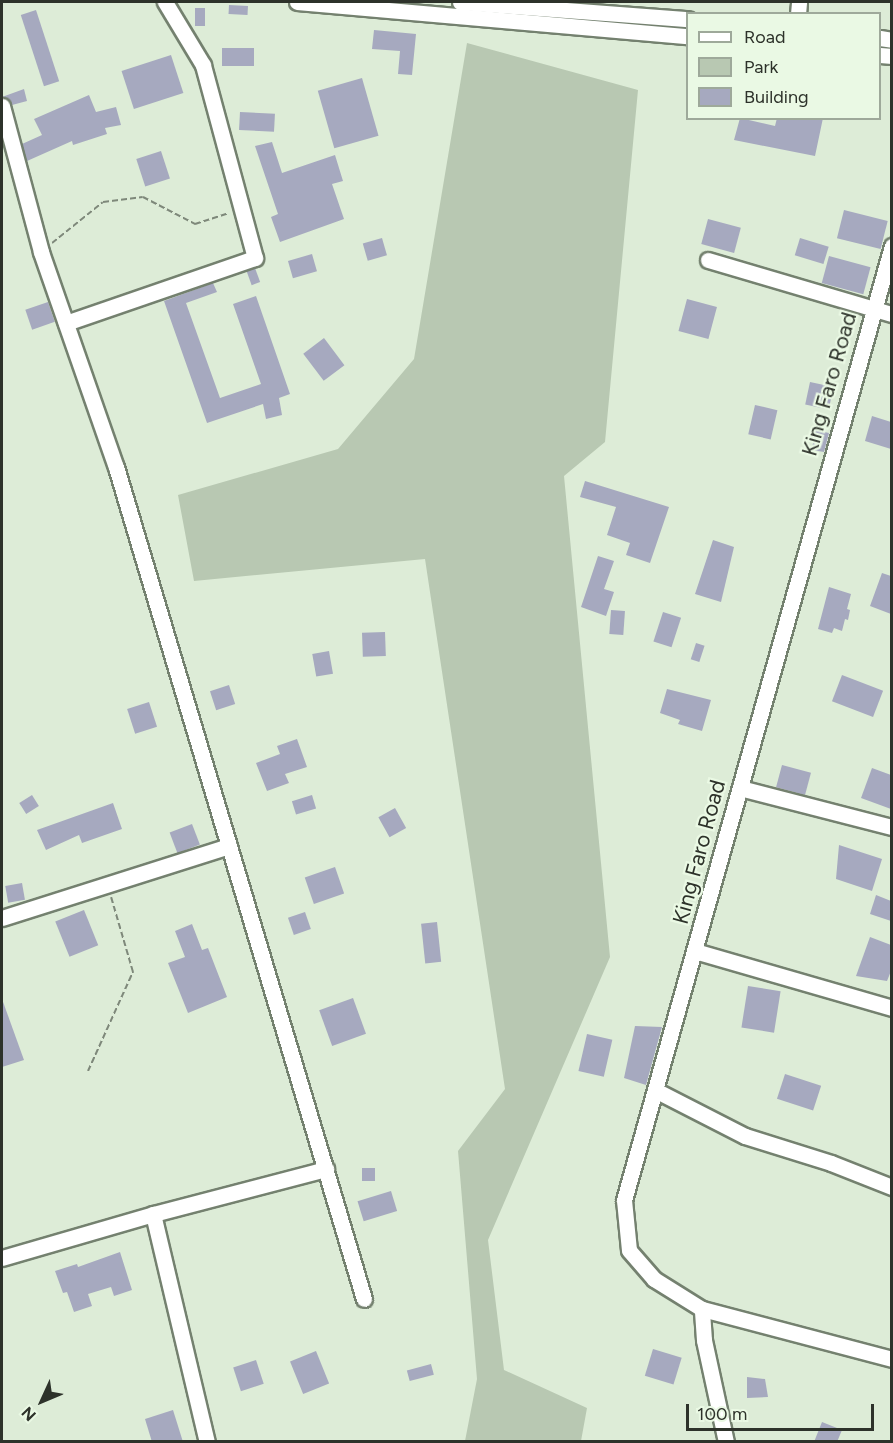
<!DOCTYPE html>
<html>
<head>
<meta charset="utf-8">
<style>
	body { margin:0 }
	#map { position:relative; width:893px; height:1443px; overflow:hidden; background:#ddecd7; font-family:Figtree,sans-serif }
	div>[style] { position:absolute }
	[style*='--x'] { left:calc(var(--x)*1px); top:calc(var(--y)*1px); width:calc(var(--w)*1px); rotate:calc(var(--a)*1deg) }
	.green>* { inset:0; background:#b8c8b2 }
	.building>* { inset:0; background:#a6a9bf; transform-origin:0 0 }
	.path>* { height:2px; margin-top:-1px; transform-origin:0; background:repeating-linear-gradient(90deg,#7e887a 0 6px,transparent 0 9px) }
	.roads { filter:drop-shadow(2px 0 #74816f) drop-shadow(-2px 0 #74816f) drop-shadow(0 2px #74816f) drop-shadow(0 -2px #74816f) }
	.minor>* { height:15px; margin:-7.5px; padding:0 7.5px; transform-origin:7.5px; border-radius:7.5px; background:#fff }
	span { translate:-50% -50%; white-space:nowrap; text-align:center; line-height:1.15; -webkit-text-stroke:4.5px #eaf9e4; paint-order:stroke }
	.street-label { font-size:22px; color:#2d322a }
	.frame { position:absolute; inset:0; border:3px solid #2d322a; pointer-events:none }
	.legend { position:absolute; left:686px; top:12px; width:195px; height:108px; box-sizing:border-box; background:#eaf9e4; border:2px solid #9ea99a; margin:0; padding:8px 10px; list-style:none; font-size:18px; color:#2d322a }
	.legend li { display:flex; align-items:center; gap:12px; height:30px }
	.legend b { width:30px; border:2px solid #9ea99a }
	.north { position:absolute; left:12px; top:1371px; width:60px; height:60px; -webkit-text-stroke:4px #eaf9e4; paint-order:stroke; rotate:226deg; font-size:16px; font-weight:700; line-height:24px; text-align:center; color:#2d322a }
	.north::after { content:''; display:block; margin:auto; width:21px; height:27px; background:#2d322a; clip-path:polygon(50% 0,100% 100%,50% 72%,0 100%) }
	.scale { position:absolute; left:686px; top:1404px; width:188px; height:27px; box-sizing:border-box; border:3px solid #2d322a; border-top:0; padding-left:8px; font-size:18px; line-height:21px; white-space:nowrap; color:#2d322a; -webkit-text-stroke:4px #eaf9e4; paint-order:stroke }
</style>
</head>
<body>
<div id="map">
	<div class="green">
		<div style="clip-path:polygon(467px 43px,638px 90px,605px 442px,564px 476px,610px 957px,488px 1240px,504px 1370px,587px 1408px,581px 1441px,465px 1441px,477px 1379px,458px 1151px,505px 1089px,425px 559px,194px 581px,178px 495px,338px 449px,414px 359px)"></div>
	</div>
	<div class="building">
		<div style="left:229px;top:5px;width:19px;height:9px;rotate:3deg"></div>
		<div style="left:195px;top:8px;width:10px;height:18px"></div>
		<div style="left:36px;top:10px;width:75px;height:16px;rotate:72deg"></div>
		<div style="clip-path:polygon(374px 30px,416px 34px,412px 75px,398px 74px,400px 51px,372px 49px)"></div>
		<div style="left:222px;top:48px;width:32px;height:18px"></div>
		<div style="left:171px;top:55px;width:40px;height:52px;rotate:72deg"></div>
		<div style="left:362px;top:78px;width:60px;height:46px;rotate:74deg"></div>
		<div style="clip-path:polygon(24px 89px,27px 101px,12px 105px,8px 99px,2px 97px)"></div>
		<div style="clip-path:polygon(89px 95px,96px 112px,116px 107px,121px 125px,105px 128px,107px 134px,73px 145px,72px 141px,27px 161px,22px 144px,42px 135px,34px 119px)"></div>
		<div style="left:240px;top:112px;width:35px;height:18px;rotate:3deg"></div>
		<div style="clip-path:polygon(740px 118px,775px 126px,777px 118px,823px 118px,815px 156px,734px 140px)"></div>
		<div style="clip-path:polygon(272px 142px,282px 173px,335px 155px,343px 181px,332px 184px,344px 219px,280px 242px,271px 217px,278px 214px,255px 146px)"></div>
		<div style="left:161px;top:151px;width:29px;height:26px;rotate:72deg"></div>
		<div style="left:844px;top:210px;width:45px;height:29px;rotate:14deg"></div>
		<div style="left:708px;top:219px;width:34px;height:26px;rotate:15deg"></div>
		<div style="left:382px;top:238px;width:18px;height:20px;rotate:74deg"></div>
		<div style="left:800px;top:238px;width:30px;height:18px;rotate:17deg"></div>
		<div style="left:312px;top:254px;width:18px;height:25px;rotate:74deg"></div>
		<div style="left:829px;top:256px;width:43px;height:28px;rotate:15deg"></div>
		<div style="left:255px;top:268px;width:15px;height:9px;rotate:70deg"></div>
		<div style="clip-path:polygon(213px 283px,217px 292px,186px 303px,220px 398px,261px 384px,233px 304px,256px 296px,290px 394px,279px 398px,282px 415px,266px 419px,263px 404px,207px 423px,164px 301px)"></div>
		<div style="left:687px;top:299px;width:31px;height:33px;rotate:15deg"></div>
		<div style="left:48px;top:302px;width:21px;height:24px;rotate:71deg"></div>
		<div style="left:324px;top:338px;width:34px;height:26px;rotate:53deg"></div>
		<div style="left:810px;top:382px;width:24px;height:23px;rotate:12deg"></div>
		<div style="left:755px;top:405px;width:23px;height:30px;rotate:13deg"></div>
		<div style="clip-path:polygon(872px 416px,891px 422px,891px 449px,865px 441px)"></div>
		<div style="clip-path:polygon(815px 430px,829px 433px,824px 452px,812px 450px)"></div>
		<div style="clip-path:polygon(585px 481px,669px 507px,650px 563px,626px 555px,630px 543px,607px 535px,616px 507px,580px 497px)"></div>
		<div style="clip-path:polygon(713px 540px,734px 547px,721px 602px,695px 594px)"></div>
		<div style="clip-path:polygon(598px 556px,614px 561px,604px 589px,614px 592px,606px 616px,581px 607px)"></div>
		<div style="clip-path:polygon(882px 573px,891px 576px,891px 614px,870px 606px)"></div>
		<div style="clip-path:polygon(829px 587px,851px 594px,847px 609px,850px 610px,848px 620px,845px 619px,842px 631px,834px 628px,832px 633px,818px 629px)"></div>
		<div style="left:611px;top:610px;width:14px;height:24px;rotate:4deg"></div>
		<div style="left:663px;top:612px;width:19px;height:31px;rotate:18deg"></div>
		<div style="left:385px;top:632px;width:24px;height:23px;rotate:88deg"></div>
		<div style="left:696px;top:643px;width:9px;height:17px;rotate:18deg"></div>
		<div style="left:329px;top:651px;width:23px;height:17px;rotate:80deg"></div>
		<div style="left:842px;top:675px;width:44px;height:28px;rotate:21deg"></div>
		<div style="left:229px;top:685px;width:20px;height:20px;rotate:72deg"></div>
		<div style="clip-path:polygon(667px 689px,711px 700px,702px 731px,678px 724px,680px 720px,660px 713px)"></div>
		<div style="left:149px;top:702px;width:26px;height:23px;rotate:72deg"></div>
		<div style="clip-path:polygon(297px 739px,307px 767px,285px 774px,289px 783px,267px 791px,256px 763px,280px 754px,277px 746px)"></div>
		<div style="left:782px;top:765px;width:30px;height:23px;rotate:15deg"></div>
		<div style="clip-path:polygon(872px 768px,891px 775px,891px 809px,861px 798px)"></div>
		<div style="left:32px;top:795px;width:13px;height:15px;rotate:58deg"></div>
		<div style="left:312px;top:795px;width:14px;height:21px;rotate:73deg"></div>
		<div style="clip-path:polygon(113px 803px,122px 829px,82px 843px,79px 835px,46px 850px,37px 830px)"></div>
		<div style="left:395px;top:808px;width:23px;height:19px;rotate:61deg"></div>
		<div style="left:192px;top:824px;width:22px;height:24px;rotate:69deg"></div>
		<div style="clip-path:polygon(839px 845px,882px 859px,872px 891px,836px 879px)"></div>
		<div style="left:335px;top:867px;width:28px;height:32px;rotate:71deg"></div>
		<div style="left:22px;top:883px;width:17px;height:17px;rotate:80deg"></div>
		<div style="clip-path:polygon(876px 895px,891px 901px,891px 921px,870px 914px)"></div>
		<div style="left:84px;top:910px;width:38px;height:31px;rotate:68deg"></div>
		<div style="left:305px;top:912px;width:18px;height:18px;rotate:71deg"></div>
		<div style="left:437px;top:922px;width:40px;height:16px;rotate:84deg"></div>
		<div style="clip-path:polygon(192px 924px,202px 950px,208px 948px,227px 997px,188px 1013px,168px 963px,185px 957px,175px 931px)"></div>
		<div style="clip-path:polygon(870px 937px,891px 945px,891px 971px,887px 981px,856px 976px)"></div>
		<div style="left:748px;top:986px;width:33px;height:42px;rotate:9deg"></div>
		<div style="left:353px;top:998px;width:38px;height:36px;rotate:70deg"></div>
		<div style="clip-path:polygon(2px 999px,24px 1060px,2px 1067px)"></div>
		<div style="clip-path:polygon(635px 1026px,662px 1027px,646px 1085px,624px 1078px)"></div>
		<div style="left:587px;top:1034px;width:26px;height:38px;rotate:13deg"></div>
		<div style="left:785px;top:1074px;width:38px;height:26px;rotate:18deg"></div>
		<div style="left:362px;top:1168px;width:13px;height:13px"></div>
		<div style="left:391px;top:1191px;width:21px;height:35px;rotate:73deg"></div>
		<div style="clip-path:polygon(120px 1252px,132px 1290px,114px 1296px,111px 1287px,88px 1294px,92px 1306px,74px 1312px,67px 1292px,63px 1293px,55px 1271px,77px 1264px,78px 1267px)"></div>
		<div style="left:653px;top:1349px;width:30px;height:28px;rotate:17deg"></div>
		<div style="left:316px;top:1351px;width:35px;height:28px;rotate:68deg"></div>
		<div style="left:256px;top:1360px;width:25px;height:24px;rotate:72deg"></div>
		<div style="left:431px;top:1364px;width:11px;height:25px;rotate:75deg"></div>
		<div style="clip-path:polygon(747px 1377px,765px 1379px,768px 1397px,747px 1398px)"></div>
		<div style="clip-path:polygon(173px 1410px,183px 1442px,152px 1442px,145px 1419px)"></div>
		<div style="clip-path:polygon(822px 1422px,842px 1430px,837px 1442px,814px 1442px)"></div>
	</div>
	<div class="path">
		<div style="--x:52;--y:243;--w:65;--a:-38.8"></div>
		<div style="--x:103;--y:202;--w:40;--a:-7.1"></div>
		<div style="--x:143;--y:197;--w:59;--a:27.4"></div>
		<div style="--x:195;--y:224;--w:35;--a:-18"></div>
		<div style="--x:88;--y:1071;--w:109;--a:-65.6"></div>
		<div style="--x:133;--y:972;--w:78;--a:-106.3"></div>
	</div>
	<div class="roads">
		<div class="minor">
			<div style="--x:297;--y:2;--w:392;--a:5"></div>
			<div style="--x:460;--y:2;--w:229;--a:4.3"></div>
			<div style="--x:798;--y:14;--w:12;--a:-85"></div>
			<div style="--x:880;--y:38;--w:12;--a:9"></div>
			<div style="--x:880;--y:55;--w:12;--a:5"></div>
			<div style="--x:2;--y:106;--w:151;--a:75"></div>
			<div style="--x:41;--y:252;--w:228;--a:70.8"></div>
			<div style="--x:116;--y:467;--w:868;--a:73.4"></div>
			<div style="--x:708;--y:260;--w:192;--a:16.4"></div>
			<div style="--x:66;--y:323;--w:200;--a:-19"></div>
			<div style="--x:255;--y:258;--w:200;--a:-105.1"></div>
			<div style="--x:203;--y:65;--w:74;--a:-121.1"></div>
			<div style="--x:740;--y:788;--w:157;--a:14.4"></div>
			<div style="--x:2;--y:918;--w:238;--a:-17.6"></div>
			<div style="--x:695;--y:951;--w:205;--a:16.1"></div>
			<div style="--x:655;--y:1090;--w:101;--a:27.1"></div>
			<div style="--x:745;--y:1136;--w:90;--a:17.4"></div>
			<div style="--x:831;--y:1163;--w:66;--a:21.5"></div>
			<div style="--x:153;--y:1214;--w:234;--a:76.7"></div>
			<div style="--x:2;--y:1258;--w:157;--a:-16.2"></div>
			<div style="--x:153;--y:1214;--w:179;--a:-14.6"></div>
			<div style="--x:702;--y:1309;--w:196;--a:14.7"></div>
			<div style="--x:726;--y:1442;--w:104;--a:-102.2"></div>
			<div style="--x:704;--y:1340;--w:31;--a:-94"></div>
			<div style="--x:702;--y:1309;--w:57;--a:-148"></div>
			<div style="--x:654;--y:1279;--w:38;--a:-131"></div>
			<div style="--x:629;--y:1250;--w:50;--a:-95.7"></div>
			<div style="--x:624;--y:1200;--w:991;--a:-74.31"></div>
		</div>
	</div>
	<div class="street-label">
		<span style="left:829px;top:384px;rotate:-74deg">King Faro Road</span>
		<span style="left:699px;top:852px;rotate:-75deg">King Faro Road</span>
	</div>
	<div class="frame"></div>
	<ul class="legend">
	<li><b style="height:8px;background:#fff"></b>Road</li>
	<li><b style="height:16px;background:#b8c8b2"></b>Park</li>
	<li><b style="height:16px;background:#a6a9bf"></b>Building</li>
	</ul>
	<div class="north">N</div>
	<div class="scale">100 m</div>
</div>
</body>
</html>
